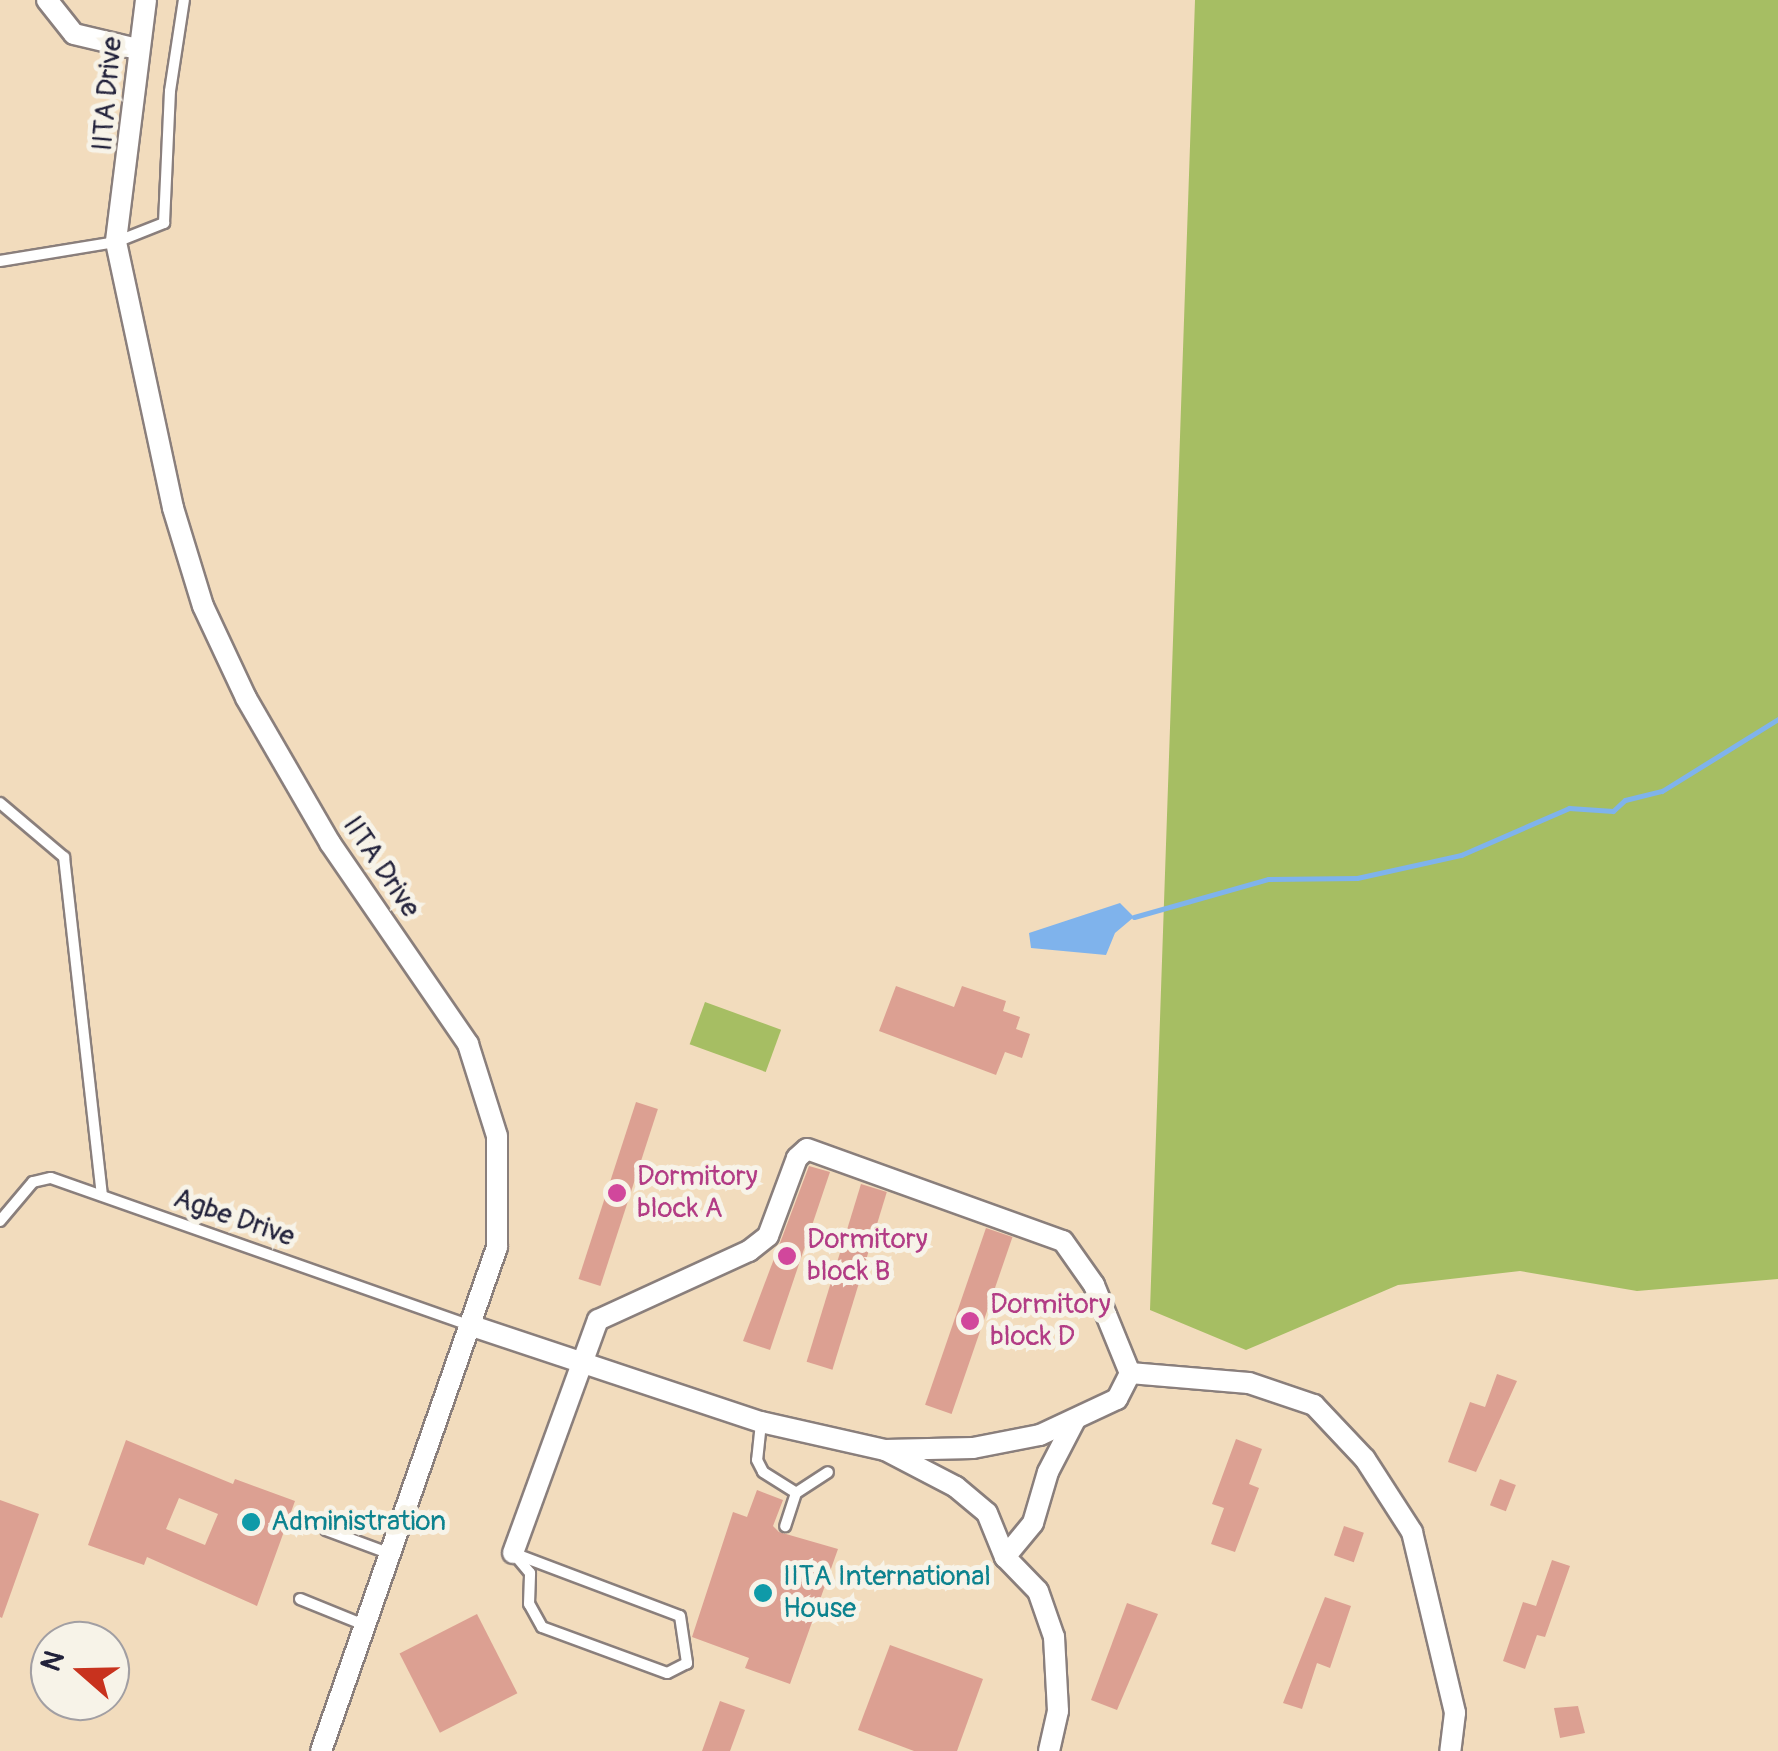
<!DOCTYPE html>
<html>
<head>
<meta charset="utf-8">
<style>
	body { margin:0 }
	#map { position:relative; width:1778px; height:1751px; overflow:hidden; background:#f2dcbd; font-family:Pangolin,sans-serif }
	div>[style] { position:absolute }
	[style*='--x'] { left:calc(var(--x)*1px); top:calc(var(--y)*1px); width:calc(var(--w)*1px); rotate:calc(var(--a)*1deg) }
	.green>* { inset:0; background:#a6be63; transform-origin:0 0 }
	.water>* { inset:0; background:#7fb3ec }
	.stream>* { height:5px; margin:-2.5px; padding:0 2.5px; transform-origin:2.5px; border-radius:2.5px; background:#7fb3ec }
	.building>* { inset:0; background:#dca092; transform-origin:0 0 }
	.roads { filter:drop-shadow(2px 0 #8a7f7c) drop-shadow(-2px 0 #8a7f7c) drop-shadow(0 2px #8a7f7c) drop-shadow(0 -2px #8a7f7c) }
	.service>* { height:10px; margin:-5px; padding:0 5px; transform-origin:5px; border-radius:5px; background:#fff }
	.minor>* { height:20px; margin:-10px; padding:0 10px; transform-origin:10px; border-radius:10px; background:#fff }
	.dots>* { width:28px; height:28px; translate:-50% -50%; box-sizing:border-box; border:5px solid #f7f3e8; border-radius:50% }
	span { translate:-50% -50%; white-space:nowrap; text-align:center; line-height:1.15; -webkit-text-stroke:10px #f7f3e8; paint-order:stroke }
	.street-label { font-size:28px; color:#22223b }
	.hotel-label { font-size:28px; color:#b23c85 }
	.left { translate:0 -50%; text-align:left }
	.culture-label { font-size:28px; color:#0d838f }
	.north { position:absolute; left:30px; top:1621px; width:100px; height:100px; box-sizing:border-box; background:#f7f3e8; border:2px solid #a29fa3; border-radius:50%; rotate:290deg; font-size:28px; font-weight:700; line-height:40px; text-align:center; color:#22223b }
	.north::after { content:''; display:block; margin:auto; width:35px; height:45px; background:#c8321e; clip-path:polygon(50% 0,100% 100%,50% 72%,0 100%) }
</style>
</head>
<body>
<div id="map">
	<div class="green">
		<div style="clip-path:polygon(1195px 0,1778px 0,1778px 1279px,1637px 1291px,1520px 1271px,1398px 1285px,1246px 1350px,1150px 1310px)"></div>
		<div style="left:705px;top:1002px;width:81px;height:45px;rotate:20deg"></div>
	</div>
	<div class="water">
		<div style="clip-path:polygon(1120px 903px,1134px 917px,1115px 933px,1106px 955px,1031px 948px,1029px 933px)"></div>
	</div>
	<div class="stream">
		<div style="--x:1134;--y:917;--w:139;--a:-15.8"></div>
		<div style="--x:1268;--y:879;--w:89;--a:-0.6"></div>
		<div style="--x:1357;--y:878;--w:107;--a:-12.5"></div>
		<div style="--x:1461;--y:855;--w:118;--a:-23.5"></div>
		<div style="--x:1569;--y:808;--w:44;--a:3.9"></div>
		<div style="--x:1613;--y:811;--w:16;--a:-43"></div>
		<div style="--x:1625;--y:800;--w:38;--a:-14"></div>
		<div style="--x:1662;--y:791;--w:137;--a:-31.8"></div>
	</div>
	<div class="building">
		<div style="clip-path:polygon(896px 986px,954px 1007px,962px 986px,1006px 1001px,1003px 1011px,1020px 1017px,1016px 1029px,1030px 1034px,1022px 1058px,1005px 1052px,996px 1075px,879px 1031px)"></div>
		<div style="left:636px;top:1102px;width:23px;height:186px;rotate:18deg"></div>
		<div style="clip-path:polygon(809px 1166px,830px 1172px,770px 1350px,743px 1341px)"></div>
		<div style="left:861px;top:1184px;width:27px;height:186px;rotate:17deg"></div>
		<div style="left:986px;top:1228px;width:28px;height:187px;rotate:19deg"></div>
		<div style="clip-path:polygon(1497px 1374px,1517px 1381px,1476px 1472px,1448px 1462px,1470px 1402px,1485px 1407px)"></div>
		<div style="clip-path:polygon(1236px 1439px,1262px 1449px,1249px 1484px,1259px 1488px,1235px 1552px,1211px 1544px,1224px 1508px,1212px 1504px)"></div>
		<div style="clip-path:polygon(evenodd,126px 1440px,233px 1484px,235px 1479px,295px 1501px,257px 1606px,147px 1557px,144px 1565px,88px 1545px,126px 1440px,179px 1498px,218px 1514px,205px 1545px,166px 1529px,179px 1498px)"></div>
		<div style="left:1500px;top:1479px;width:17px;height:28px;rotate:21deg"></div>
		<div style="clip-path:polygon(757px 1490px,783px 1500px,773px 1526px,779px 1532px,838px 1549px,790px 1684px,745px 1668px,749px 1658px,692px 1637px,733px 1512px,747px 1517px)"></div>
		<div style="clip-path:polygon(0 1500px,39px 1514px,2px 1618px,0 1617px)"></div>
		<div style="left:1344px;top:1526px;width:21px;height:31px;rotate:19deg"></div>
		<div style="clip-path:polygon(1552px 1560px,1570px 1566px,1545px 1637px,1537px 1635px,1525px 1669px,1503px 1661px,1523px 1602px,1536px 1606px)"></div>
		<div style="clip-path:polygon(1325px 1597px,1351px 1606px,1330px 1668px,1317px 1663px,1302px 1709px,1283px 1703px)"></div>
		<div style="clip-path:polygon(1127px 1603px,1158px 1614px,1117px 1710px,1091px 1700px)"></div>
		<div style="left:477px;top:1614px;width:89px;height:87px;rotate:63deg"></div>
		<div style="clip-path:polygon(890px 1645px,983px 1679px,957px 1751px,914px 1751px,858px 1730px)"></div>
		<div style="clip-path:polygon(720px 1701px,745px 1710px,730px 1751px,702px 1751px)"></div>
		<div style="clip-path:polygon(1578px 1706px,1585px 1733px,1560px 1738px,1554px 1708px)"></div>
	</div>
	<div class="roads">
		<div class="service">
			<div style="--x:0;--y:261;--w:118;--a:-9.3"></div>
			<div style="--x:116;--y:242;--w:52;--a:-21.6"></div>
			<div style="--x:164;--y:223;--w:132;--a:-87.4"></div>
			<div style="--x:170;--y:91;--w:92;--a:-81.3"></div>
			<div style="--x:0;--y:803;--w:84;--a:40.2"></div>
			<div style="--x:64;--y:857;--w:340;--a:83.6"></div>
			<div style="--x:0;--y:1221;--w:51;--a:-49.8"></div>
			<div style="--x:33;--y:1182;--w:18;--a:-13"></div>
			<div style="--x:51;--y:1178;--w:443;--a:19.4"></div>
			<div style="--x:761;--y:1423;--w:37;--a:96"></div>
			<div style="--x:757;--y:1460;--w:13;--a:63"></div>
			<div style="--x:763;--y:1472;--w:39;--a:32"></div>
			<div style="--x:796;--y:1493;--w:35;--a:108"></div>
			<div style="--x:796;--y:1493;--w:38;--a:-33"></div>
			<div style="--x:326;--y:1530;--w:69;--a:20.3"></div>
			<div style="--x:513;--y:1553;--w:178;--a:20.7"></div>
			<div style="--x:680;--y:1616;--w:48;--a:81.5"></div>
			<div style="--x:687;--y:1663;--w:22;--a:153"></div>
			<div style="--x:667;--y:1673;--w:133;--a:-159.8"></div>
			<div style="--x:542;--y:1627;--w:26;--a:-119"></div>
			<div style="--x:529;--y:1604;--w:31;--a:-88"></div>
			<div style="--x:530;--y:1573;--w:26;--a:-130"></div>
			<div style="--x:300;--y:1599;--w:69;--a:22.1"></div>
		</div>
		<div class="minor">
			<div style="--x:47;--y:0;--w:43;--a:51.5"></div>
			<div style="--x:74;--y:34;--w:65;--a:13.4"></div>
			<div style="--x:146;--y:0;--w:244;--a:97.1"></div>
			<div style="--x:116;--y:242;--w:272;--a:77.9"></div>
			<div style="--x:173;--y:508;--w:102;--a:73"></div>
			<div style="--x:203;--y:606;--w:102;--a:64.9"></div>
			<div style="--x:246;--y:698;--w:168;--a:59.9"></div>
			<div style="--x:330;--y:843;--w:244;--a:55.5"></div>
			<div style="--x:468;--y:1044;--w:96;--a:72.5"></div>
			<div style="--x:497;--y:1136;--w:111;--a:90"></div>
			<div style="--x:497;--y:1247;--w:534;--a:109.25"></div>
			<div style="--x:469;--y:1325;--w:308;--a:18.4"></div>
			<div style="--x:761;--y:1422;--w:127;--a:12.7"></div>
			<div style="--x:885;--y:1450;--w:80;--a:27.5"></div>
			<div style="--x:956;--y:1487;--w:40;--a:40"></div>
			<div style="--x:987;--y:1513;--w:48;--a:67.8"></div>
			<div style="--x:1005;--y:1557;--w:47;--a:45.9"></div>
			<div style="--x:1038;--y:1591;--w:49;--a:70.8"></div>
			<div style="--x:1054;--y:1637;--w:74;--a:86.9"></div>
			<div style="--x:1058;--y:1711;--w:41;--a:102.7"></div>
			<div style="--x:885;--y:1450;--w:88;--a:-1.3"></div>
			<div style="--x:973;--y:1448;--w:68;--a:-11"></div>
			<div style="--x:1040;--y:1435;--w:85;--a:-25.1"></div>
			<div style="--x:1117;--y:1399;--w:29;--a:-63"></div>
			<div style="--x:1130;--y:1373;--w:119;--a:4.8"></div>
			<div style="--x:1249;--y:1383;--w:69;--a:18.7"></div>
			<div style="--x:1314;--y:1405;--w:74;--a:46.6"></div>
			<div style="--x:1365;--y:1459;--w:87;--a:57.2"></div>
			<div style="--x:1412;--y:1532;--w:186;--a:76.6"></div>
			<div style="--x:1455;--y:1713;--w:38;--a:97"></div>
			<div style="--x:513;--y:1553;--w:248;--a:-70"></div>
			<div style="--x:598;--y:1320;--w:166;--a:-24.6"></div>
			<div style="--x:749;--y:1251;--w:24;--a:-38"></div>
			<div style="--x:768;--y:1236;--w:83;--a:-69.6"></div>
			<div style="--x:797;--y:1158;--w:13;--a:-42"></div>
			<div style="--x:807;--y:1149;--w:272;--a:19.8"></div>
			<div style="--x:1063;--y:1241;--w:54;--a:54.8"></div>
			<div style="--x:1094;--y:1285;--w:95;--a:67.8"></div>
			<div style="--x:1005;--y:1557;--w:44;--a:-50.5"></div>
			<div style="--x:1033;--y:1523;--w:53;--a:-73.6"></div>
			<div style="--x:1048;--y:1472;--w:59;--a:-62.6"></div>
		</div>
	</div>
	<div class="dots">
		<div style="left:617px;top:1193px;background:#d1479c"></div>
		<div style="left:787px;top:1256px;background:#d1479c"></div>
		<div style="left:970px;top:1321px;background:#d1479c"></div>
		<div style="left:251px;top:1522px;background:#0f9aa8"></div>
		<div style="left:763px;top:1593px;background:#0f9aa8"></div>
	</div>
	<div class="street-label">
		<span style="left:108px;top:94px;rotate:-85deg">IITA Drive</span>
		<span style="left:381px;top:867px;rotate:56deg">IITA Drive</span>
		<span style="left:234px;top:1218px;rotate:19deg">Agbe Drive</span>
	</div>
	<div class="hotel-label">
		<span class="left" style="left:637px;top:1193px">Dormitory<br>block A</span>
		<span class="left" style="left:807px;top:1256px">Dormitory<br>block B</span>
		<span class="left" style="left:990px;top:1321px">Dormitory<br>block D</span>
	</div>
	<div class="culture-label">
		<span class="left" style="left:271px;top:1522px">Administration</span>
		<span class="left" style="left:783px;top:1593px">IITA International<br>House</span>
	</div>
	<div class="north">N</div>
</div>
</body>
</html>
